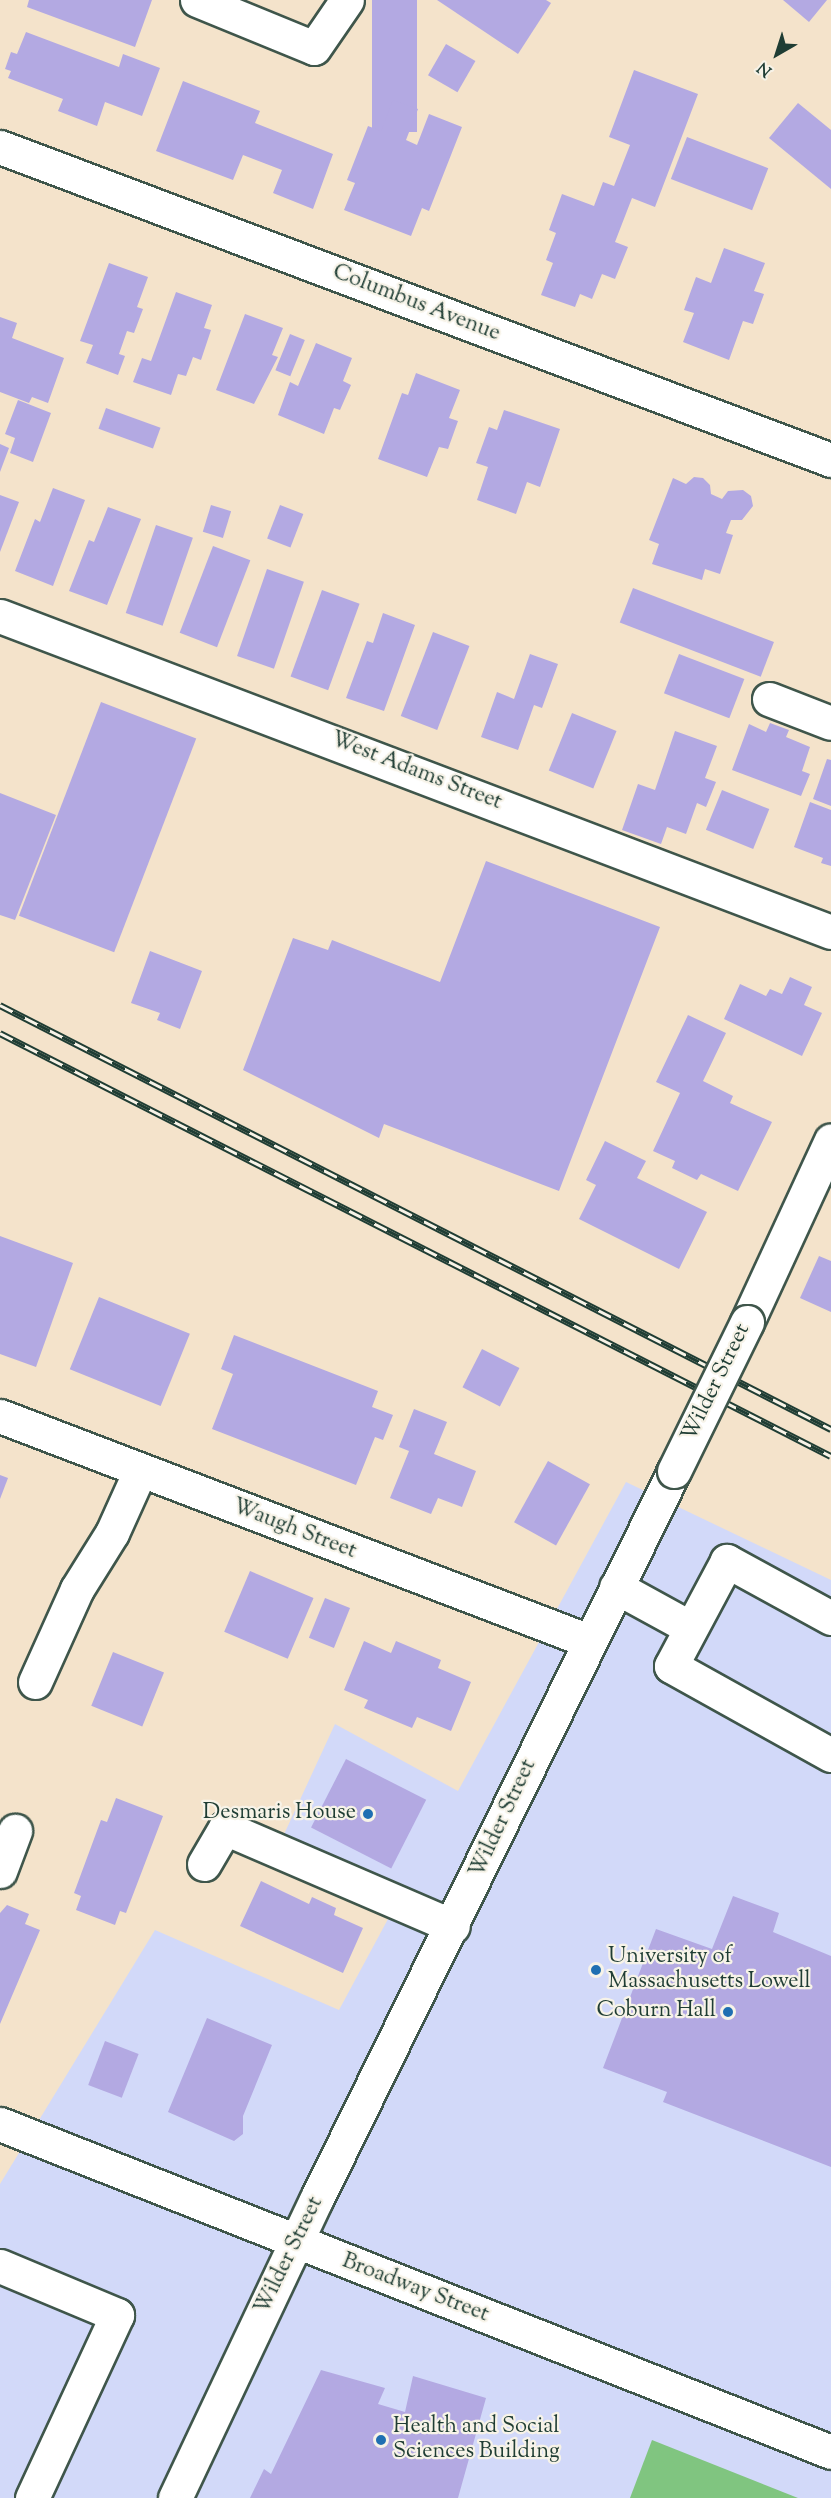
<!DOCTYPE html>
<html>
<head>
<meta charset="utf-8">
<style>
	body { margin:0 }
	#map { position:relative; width:831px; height:2498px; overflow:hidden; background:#f4e3cb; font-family:"Sorts Mill Goudy",serif }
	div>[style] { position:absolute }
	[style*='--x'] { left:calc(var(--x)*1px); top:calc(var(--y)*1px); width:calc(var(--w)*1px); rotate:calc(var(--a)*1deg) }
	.built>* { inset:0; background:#d2d9f9 }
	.green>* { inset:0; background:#80c580 }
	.building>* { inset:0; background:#b3a9e2; transform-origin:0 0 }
	.roads { filter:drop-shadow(2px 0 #3f564b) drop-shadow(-2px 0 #3f564b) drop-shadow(0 2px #3f564b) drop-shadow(0 -2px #3f564b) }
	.minor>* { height:33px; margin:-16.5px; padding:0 16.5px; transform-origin:16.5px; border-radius:16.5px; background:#fff }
	.major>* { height:33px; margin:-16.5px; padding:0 16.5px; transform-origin:16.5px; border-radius:16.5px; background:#fff }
	.rail>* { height:7px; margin-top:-3.5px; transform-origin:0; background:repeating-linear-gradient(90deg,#f7f3e8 0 14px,#1f3d34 0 28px); box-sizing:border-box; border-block:2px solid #1f3d34 }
	.bridges { filter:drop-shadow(2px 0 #3f564b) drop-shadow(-2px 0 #3f564b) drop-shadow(0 2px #3f564b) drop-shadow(0 -2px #3f564b) }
	.minor-bridge>* { height:33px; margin:-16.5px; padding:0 16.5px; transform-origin:16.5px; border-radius:16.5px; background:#fff }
	.dots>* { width:16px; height:16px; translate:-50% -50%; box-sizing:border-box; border:3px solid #f7f3e8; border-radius:50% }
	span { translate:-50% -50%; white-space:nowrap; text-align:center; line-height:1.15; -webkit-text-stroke:4.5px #f7f3e8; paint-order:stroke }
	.street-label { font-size:22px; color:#1f3d34 }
	.poi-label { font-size:22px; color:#1f3d34 }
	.right { translate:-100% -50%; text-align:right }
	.left { translate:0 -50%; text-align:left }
	.north { position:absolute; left:747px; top:24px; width:60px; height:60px; -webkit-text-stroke:4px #f7f3e8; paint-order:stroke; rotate:219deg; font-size:16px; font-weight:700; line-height:24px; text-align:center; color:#1f3d34 }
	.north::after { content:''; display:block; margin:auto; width:21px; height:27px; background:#1f3d34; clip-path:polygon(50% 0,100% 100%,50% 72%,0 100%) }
</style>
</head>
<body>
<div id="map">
	<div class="built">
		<div style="clip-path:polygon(626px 1482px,831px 1580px,831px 2498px,0 2498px,0 2184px,155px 1930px,339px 2010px,402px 1893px,280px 1843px,335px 1724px,458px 1791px)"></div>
	</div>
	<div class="green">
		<div style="clip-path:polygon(652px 2440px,798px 2498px,630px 2498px)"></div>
	</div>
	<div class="building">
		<div style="clip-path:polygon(29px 0,152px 0,135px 47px,27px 7px)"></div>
		<div style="left:372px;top:0;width:45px;height:132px"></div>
		<div style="clip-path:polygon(437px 0,546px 0,551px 3px,518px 54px)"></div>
		<div style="clip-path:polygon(783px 0,827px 0,809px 22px)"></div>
		<div style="clip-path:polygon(26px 32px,119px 67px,123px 54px,160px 68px,142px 116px,105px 102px,97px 126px,58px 111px,63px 99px,8px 78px,11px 71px,5px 69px,11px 52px,17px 54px)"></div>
		<div style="left:446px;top:44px;width:34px;height:36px;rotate:30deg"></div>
		<div style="clip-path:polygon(634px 70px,698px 94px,655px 207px,632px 198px,615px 242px,628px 247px,615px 279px,602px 274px,592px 299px,580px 294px,575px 307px,541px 295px,553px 263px,546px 260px,556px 233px,549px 230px,562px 194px,594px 206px,603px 182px,614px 186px,630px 145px,609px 137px)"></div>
		<div style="clip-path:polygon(183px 81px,260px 111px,255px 123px,333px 154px,313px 209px,273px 193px,282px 170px,243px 155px,233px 180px,156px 151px)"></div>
		<div style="clip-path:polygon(393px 100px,418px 109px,406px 140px,417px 145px,429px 114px,462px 127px,429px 211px,422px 208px,411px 236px,344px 210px,355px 183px,347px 180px,368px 126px,381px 131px)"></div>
		<div style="clip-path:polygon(798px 103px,831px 130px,831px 189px,769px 138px)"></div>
		<div style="left:687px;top:137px;width:87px;height:45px;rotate:21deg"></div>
		<div style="clip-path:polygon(724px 248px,765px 263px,754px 291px,764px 294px,753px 324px,743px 321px,729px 360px,683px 342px,694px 313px,684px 310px,696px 277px,711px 283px)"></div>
		<div style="clip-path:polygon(109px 263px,148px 277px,137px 307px,143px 309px,134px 333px,127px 331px,119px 354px,125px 356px,118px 375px,86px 363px,93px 345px,80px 341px)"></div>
		<div style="clip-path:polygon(176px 292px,212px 305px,204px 328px,211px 330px,201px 360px,193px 357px,186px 376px,178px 374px,171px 395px,133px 382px,142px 358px,151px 361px)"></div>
		<div style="clip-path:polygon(245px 314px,283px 328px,272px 355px,278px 357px,254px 404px,216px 390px)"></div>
		<div style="clip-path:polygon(0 317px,17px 323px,12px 338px,64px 358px,48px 403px,32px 397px,29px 403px,0 392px)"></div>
		<div style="left:290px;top:334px;width:16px;height:39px;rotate:22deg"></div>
		<div style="clip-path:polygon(316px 343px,352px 358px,343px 381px,351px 385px,340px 410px,334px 408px,324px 434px,278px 415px,290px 382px,298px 386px)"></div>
		<div style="clip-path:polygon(416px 373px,460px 390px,449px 418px,458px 421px,448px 449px,439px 447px,427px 477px,378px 459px,402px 393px,408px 395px)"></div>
		<div style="clip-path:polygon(18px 400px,51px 413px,33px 462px,10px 453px,15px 438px,5px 434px)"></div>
		<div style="left:106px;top:408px;width:58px;height:22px;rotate:20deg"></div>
		<div style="clip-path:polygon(504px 410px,560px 429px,540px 487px,527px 482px,516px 514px,477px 500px,488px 467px,476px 463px,489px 427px,497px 430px)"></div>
		<div style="clip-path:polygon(0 444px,9px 448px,0 472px)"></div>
		<div style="clip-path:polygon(694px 477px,703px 478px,710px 485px,711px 494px,722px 499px,728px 491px,743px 490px,751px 496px,753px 506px,742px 520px,731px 520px,726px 533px,733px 535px,720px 574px,705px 569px,702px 580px,652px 564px,659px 544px,649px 540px,673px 478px,686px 484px)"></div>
		<div style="clip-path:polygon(53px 488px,85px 500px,53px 586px,15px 571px,35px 519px,40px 522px)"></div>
		<div style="clip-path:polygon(0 495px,19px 502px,0 552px)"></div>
		<div style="left:211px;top:505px;width:21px;height:28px;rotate:17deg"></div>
		<div style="left:280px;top:505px;width:25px;height:36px;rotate:21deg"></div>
		<div style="clip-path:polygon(108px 507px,141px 519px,107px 605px,69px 591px,89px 540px,94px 542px)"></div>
		<div style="left:156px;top:525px;width:39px;height:93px;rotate:19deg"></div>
		<div style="left:213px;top:546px;width:40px;height:93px;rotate:21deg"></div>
		<div style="left:267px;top:569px;width:39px;height:92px;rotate:19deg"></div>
		<div style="left:633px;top:588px;width:151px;height:37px;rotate:21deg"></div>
		<div style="left:322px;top:590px;width:40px;height:92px;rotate:20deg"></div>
		<div style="clip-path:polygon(383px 613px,415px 625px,384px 711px,346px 698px,367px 641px,373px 643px)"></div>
		<div style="left:433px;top:632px;width:39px;height:90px;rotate:21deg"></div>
		<div style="clip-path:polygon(530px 654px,558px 664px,542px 708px,534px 705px,518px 750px,481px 737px,497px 692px,514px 699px)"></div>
		<div style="left:679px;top:654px;width:70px;height:42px;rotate:21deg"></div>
		<div style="left:101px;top:702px;width:102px;height:229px;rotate:21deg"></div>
		<div style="left:572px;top:713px;width:48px;height:62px;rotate:22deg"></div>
		<div style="clip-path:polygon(770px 723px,789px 730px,786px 737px,810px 747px,802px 771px,810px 774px,801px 796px,732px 770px,749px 724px,766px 732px)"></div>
		<div style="clip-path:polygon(675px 731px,717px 746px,705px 778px,716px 782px,706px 807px,697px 803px,686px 834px,667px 827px,661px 844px,622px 830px,638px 784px,655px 790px)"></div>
		<div style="clip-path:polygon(827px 759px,831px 760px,831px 806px,813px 799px)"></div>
		<div style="left:722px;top:790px;width:51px;height:43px;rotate:22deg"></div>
		<div style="clip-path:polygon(0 793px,56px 815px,15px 920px,0 915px)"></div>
		<div style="clip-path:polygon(810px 802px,831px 810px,831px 866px,821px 863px,823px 858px,794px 847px)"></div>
		<div style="clip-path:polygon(486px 861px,660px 927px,559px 1191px,384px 1124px,379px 1138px,243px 1070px,293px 938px,328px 950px,332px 940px,440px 982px)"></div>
		<div style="clip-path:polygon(150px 951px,202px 971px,180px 1029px,157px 1020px,160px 1013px,131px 1003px)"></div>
		<div style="clip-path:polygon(790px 977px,812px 987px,804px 1005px,822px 1013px,802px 1056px,724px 1019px,740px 984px,766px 996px,770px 989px,782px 994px)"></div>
		<div style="clip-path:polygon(688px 1015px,726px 1033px,703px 1081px,733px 1096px,730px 1103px,772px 1122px,738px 1191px,701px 1174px,697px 1180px,672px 1168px,675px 1161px,653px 1151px,680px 1093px,656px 1082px)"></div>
		<div style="clip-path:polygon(605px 1141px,646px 1161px,637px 1178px,707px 1212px,679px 1269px,579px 1219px,596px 1185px,586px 1180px)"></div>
		<div style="clip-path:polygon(0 1236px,73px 1263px,36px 1367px,0 1354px)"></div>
		<div style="clip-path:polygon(819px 1256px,831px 1261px,831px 1312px,800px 1298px)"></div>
		<div style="left:99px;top:1297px;width:98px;height:78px;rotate:22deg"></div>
		<div style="clip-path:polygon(234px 1335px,378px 1391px,372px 1407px,393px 1415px,383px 1440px,375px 1437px,356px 1485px,212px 1429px,233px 1374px,221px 1369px)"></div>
		<div style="left:482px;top:1349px;width:42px;height:43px;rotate:27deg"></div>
		<div style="clip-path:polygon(414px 1409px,447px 1422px,434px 1454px,476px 1471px,462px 1507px,438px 1498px,431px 1514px,390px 1498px,409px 1451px,399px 1447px)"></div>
		<div style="left:548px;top:1461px;width:48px;height:70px;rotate:29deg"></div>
		<div style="clip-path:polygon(0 1475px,8px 1478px,0 1499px)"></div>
		<div style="left:250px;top:1571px;width:69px;height:66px;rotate:23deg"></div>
		<div style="left:325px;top:1598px;width:27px;height:43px;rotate:22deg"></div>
		<div style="clip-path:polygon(364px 1641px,391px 1653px,396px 1641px,441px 1660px,438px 1668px,471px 1682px,451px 1731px,417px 1717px,412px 1728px,364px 1708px,368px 1700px,344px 1690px)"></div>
		<div style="left:113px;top:1652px;width:55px;height:58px;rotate:22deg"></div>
		<div style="left:346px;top:1759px;width:90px;height:77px;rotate:27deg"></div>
		<div style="clip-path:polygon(116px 1798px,163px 1816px,126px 1913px,120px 1911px,115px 1925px,76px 1910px,81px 1896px,74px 1893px,101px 1820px,107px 1822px)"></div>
		<div style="clip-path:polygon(261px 1881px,309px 1904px,312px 1897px,336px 1908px,334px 1915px,363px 1928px,343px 1973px,240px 1926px)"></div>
		<div style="clip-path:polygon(733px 1896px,779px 1913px,773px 1932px,831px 1956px,831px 2167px,663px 2102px,667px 2092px,603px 2068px,656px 1929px,712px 1949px)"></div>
		<div style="clip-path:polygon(7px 1905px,29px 1914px,25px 1924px,40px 1930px,0 2024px,0 1913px)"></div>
		<div style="clip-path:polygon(207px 2018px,272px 2045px,243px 2116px,243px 2134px,234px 2141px,168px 2112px)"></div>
		<div style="left:105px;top:2041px;width:36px;height:47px;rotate:21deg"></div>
		<div style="clip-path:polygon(321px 2370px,385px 2388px,378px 2404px,405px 2412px,413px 2376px,486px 2398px,458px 2498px,250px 2498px,264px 2469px,271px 2474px)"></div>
	</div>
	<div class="roads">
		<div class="minor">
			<div style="--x:197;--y:0;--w:126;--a:22.3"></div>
			<div style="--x:314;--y:48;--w:58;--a:-55.5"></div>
			<div style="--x:0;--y:147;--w:888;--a:20.64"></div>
			<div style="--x:0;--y:616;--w:889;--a:20.82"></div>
			<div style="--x:769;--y:699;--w:66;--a:21.2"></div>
			<div style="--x:747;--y:1322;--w:200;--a:-65.2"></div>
			<div style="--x:0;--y:1416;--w:631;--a:20.91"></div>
			<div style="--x:616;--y:1587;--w:83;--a:28.7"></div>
			<div style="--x:831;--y:1618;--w:119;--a:-151.3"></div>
			<div style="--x:727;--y:1561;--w:119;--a:118.1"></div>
			<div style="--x:671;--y:1666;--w:183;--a:29.1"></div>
			<div style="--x:35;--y:1682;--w:102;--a:-65.7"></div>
			<div style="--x:77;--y:1589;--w:66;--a:-58"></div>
			<div style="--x:112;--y:1533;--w:68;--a:-65.7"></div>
			<div style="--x:204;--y:1864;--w:42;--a:-59.7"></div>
			<div style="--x:225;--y:1828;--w:248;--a:23.3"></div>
			<div style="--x:0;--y:1871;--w:43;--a:-69.4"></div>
			<div style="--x:0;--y:2266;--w:127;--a:22.7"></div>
			<div style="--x:117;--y:2315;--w:202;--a:114.9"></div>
			<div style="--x:175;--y:2498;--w:330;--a:-64.7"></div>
			<div style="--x:316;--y:2200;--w:812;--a:-63.85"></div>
		</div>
		<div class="major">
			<div style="--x:0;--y:2124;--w:893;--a:21.54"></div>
		</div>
	</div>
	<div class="rail">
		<div style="--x:0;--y:1005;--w:933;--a:27.03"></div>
		<div style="--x:0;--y:1033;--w:932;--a:26.98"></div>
	</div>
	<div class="bridges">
		<div class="minor-bridge">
			<div style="--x:674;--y:1471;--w:166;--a:-63.9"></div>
		</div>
	</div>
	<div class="dots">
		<div style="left:368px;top:1814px;background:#1f6fb2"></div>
		<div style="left:596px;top:1970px;background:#1f6fb2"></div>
		<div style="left:728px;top:2012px;background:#1f6fb2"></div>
		<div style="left:381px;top:2440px;background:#1f6fb2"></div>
	</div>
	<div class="street-label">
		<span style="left:416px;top:304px;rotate:21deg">Columbus Avenue</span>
		<span style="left:416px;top:772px;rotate:21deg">West Adams Street</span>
		<span style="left:717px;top:1383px;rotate:-64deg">Wilder Street</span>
		<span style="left:294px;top:1530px;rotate:21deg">Waugh Street</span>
		<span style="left:504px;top:1819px;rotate:-65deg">Wilder Street</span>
		<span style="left:290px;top:2256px;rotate:-64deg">Wilder Street</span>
		<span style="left:415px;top:2289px;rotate:21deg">Broadway Street</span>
	</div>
	<div class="poi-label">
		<span class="right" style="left:356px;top:1814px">Desmaris House</span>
		<span class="left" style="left:608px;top:1970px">University of<br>Massachusetts Lowell</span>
		<span class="right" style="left:716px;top:2012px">Coburn Hall</span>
		<span class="left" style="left:393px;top:2440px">Health and Social<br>Sciences Building</span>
	</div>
	<div class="north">N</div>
</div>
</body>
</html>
